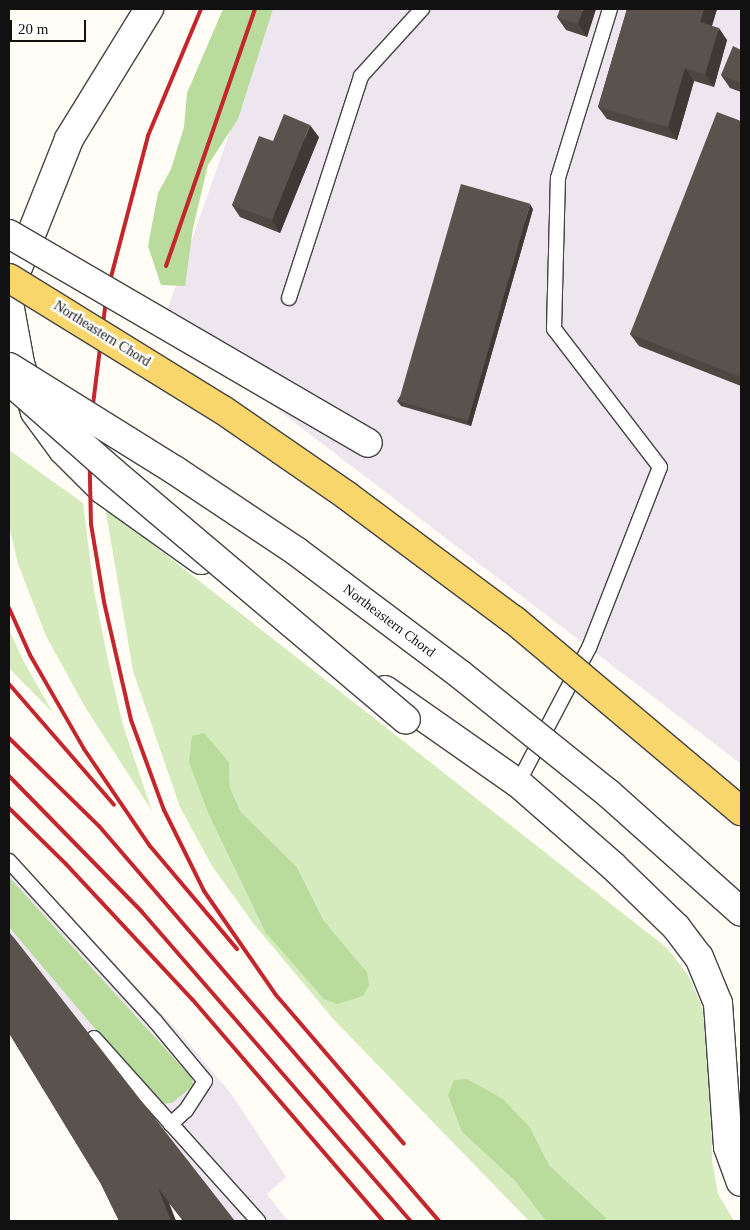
<!DOCTYPE html>
<html>
<head>
<meta charset="utf-8">
<style>
	body { margin:0 }
	#map { position:relative; width:750px; height:1230px; overflow:hidden; background:#fffdf5; font-family:Georgia,serif }
	div>[style] { position:absolute }
	[style*='--x'] { left:calc(var(--x)*1px); top:calc(var(--y)*1px); width:calc(var(--w)*1px); rotate:calc(var(--a)*1deg) }
	.industrial>* { inset:0; background:#eee6ef }
	.green>* { inset:0; background:#d5ebbd }
	.forest>* { inset:0; background:#b9dc9c }
	.roads { filter:drop-shadow(1px 0 #444) drop-shadow(-1px 0 #444) drop-shadow(0 1px #444) drop-shadow(0 -1px #444) }
	.service>* { height:14px; margin:-7px; padding:0 7px; transform-origin:7px; border-radius:7px; background:#fff }
	.minor>* { height:28px; margin:-14px; padding:0 14px; transform-origin:14px; border-radius:14px; background:#fff }
	.rail>* { height:4px; margin:-2px; padding:0 2px; transform-origin:2px; border-radius:2px; background:#c4262e }
	.bridges { filter:drop-shadow(1px 0 #444) drop-shadow(-1px 0 #444) drop-shadow(0 1px #444) drop-shadow(0 -1px #444) }
	.minor-bridge>* { height:28px; margin:-14px; padding:0 14px; transform-origin:14px; border-radius:14px; background:#fff }
	.primary-bridge>* { height:28px; margin:-14px; padding:0 14px; transform-origin:14px; border-radius:14px; background:#f9d66b }
	.wall>* { inset:0; background:#4d4742 }
	.shaded-wall>* { inset:0; background:#3f3936 }
	.building>* { inset:0; background:#5a524d; transform-origin:0 0 }
	span { translate:-50% -50%; white-space:nowrap; text-align:center; line-height:1.15; -webkit-text-stroke:5px #fff; paint-order:stroke }
	.street-label { font-size:14px; color:#111 }
	.frame { position:absolute; inset:0; border:10px solid #111; pointer-events:none }
	.scale { position:absolute; left:10px; top:20px; width:76px; height:22px; box-sizing:border-box; border:2px solid #111; border-top:0; padding-left:6px; font-size:15px; line-height:18px; white-space:nowrap; color:#111; -webkit-text-stroke:4px #fff; paint-order:stroke }
</style>
</head>
<body>
<div id="map">
	<div class="industrial">
		<div style="clip-path:polygon(273px 9px,741px 9px,741px 764px,163px 322px)"></div>
		<div style="clip-path:polygon(9px 850px,180px 1033px,233px 1096px,286px 1177px,267px 1194px,288px 1221px,233px 1221px,9px 935px)"></div>
	</div>
	<div class="green">
		<div style="clip-path:polygon(9px 450px,83px 503px,94px 591px,110px 670px,123px 725px,152px 811px,85px 707px,46px 636px,18px 564px,9px 526px)"></div>
		<div style="clip-path:polygon(evenodd,105px 507px,667px 948px,688px 975px,701px 1004px,708px 1034px,711px 1080px,712px 1160px,718px 1194px,734px 1221px,604px 1221px,605px 1218px,549px 1165px,531px 1129px,462px 1132px,515px 1181px,546px 1221px,529px 1221px,334px 1020px,253px 923px,212px 866px,180px 807px,133px 671px,105px 507px,229px 762px,230px 788px,241px 812px,297px 867px,324px 921px,367px 972px,237px 869px,209px 815px,229px 762px)"></div>
		<div style="clip-path:polygon(9px 630px,24px 662px,53px 713px,9px 668px)"></div>
	</div>
	<div class="forest">
		<div style="clip-path:polygon(223px 9px,273px 9px,238px 119px,208px 165px,193px 228px,185px 286px,161px 285px,148px 246px,158px 193px,171px 169px,184px 127px,187px 93px)"></div>
		<div style="clip-path:polygon(204px 733px,229px 762px,230px 788px,241px 812px,297px 867px,324px 921px,367px 972px,369px 985px,363px 996px,337px 1004px,324px 999px,266px 933px,209px 815px,189px 762px,192px 736px)"></div>
		<div style="clip-path:polygon(9px 877px,191px 1077px,194px 1085px,172px 1103px,159px 1104px,9px 927px)"></div>
		<div style="clip-path:polygon(467px 1079px,503px 1099px,531px 1129px,549px 1165px,606px 1218px,604px 1221px,546px 1221px,515px 1181px,462px 1132px,448px 1095px,454px 1080px)"></div>
	</div>
	<div class="roads">
		<div class="service">
			<div style="--x:289;--y:298;--w:233;--a:-72"></div>
			<div style="--x:361;--y:76;--w:91;--a:-47.7"></div>
			<div style="--x:518;--y:783;--w:153;--a:-62.3"></div>
			<div style="--x:589;--y:648;--w:194;--a:-68.6"></div>
			<div style="--x:660;--y:467;--w:174;--a:-127.5"></div>
			<div style="--x:554;--y:329;--w:151;--a:-88.5"></div>
			<div style="--x:558;--y:178;--w:177;--a:-72.9"></div>
			<div style="--x:9;--y:861;--w:217;--a:47.6"></div>
			<div style="--x:155;--y:1021;--w:78;--a:50.2"></div>
			<div style="--x:205;--y:1081;--w:35;--a:123"></div>
			<div style="--x:186;--y:1110;--w:21;--a:137"></div>
			<div style="--x:94;--y:1038;--w:246;--a:48.1"></div>
		</div>
		<div class="minor">
			<div style="--x:9;--y:290;--w:162;--a:-68.3"></div>
			<div style="--x:69;--y:139;--w:153;--a:-58.4"></div>
			<div style="--x:9;--y:303;--w:61;--a:79.6"></div>
			<div style="--x:20;--y:363;--w:51;--a:73"></div>
			<div style="--x:35;--y:412;--w:47;--a:53.6"></div>
			<div style="--x:63;--y:450;--w:55;--a:45"></div>
			<div style="--x:102;--y:489;--w:122;--a:35.6"></div>
			<div style="--x:385;--y:690;--w:162;--a:35"></div>
			<div style="--x:518;--y:783;--w:126;--a:41.1"></div>
			<div style="--x:613;--y:866;--w:88;--a:44.1"></div>
			<div style="--x:676;--y:927;--w:38;--a:53"></div>
			<div style="--x:699;--y:957;--w:50;--a:67.6"></div>
			<div style="--x:718;--y:1003;--w:144;--a:86"></div>
			<div style="--x:728;--y:1147;--w:37;--a:70"></div>
		</div>
	</div>
	<div class="rail">
		<div style="--x:201;--y:9;--w:138;--a:112.7"></div>
		<div style="--x:148;--y:136;--w:161;--a:104.7"></div>
		<div style="--x:107;--y:292;--w:145;--a:97.1"></div>
		<div style="--x:89;--y:436;--w:88;--a:88.7"></div>
		<div style="--x:91;--y:524;--w:79;--a:80.5"></div>
		<div style="--x:104;--y:602;--w:121;--a:77.1"></div>
		<div style="--x:131;--y:720;--w:96;--a:69.9"></div>
		<div style="--x:164;--y:810;--w:90;--a:63.7"></div>
		<div style="--x:204;--y:891;--w:126;--a:55.3"></div>
		<div style="--x:276;--y:995;--w:196;--a:49.3"></div>
		<div style="--x:166;--y:266;--w:272;--a:-70.9"></div>
		<div style="--x:9;--y:608;--w:51;--a:65.9"></div>
		<div style="--x:30;--y:655;--w:108;--a:60.1"></div>
		<div style="--x:84;--y:749;--w:117;--a:55.8"></div>
		<div style="--x:150;--y:846;--w:135;--a:49.8"></div>
		<div style="--x:9;--y:684;--w:160;--a:49"></div>
		<div style="--x:9;--y:738;--w:126;--a:44.4"></div>
		<div style="--x:99;--y:826;--w:521;--a:49.28"></div>
		<div style="--x:9;--y:776;--w:190;--a:45.6"></div>
		<div style="--x:142;--y:912;--w:410;--a:49"></div>
		<div style="--x:9;--y:808;--w:80;--a:44.5"></div>
		<div style="--x:66;--y:864;--w:185;--a:47"></div>
		<div style="--x:192;--y:999;--w:293;--a:49.3"></div>
	</div>
	<div class="bridges">
		<div class="minor-bridge">
			<div style="--x:9;--y:234;--w:415;--a:30.2"></div>
			<div style="--x:9;--y:367;--w:197;--a:31.9"></div>
			<div style="--x:176;--y:471;--w:144;--a:33.7"></div>
			<div style="--x:296;--y:551;--w:206;--a:36.9"></div>
			<div style="--x:461;--y:675;--w:189;--a:38.8"></div>
			<div style="--x:608;--y:793;--w:178;--a:41.8"></div>
			<div style="--x:12;--y:383;--w:136;--a:41.4"></div>
			<div style="--x:114;--y:473;--w:382;--a:40.2"></div>
		</div>
		<div class="primary-bridge">
			<div style="--x:9;--y:278;--w:251;--a:31.7"></div>
			<div style="--x:223;--y:410;--w:150;--a:34.6"></div>
			<div style="--x:346;--y:495;--w:209;--a:36.7"></div>
			<div style="--x:514;--y:620;--w:297;--a:40.1"></div>
		</div>
	</div>
	<div class="wall">
		<div style="clip-path:polygon(596px 9px,587px 37px,566px 30px,557px 17px)"></div>
		<div style="clip-path:polygon(627px 9px,717px 9px,712px 26px,727px 40px,714px 87px,694px 81px,677px 140px,607px 119px,598px 107px)"></div>
		<div style="clip-path:polygon(741px 50px,741px 92px,730px 88px,721px 75px)"></div>
		<div style="clip-path:polygon(741px 121px,741px 386px,639px 346px,630px 334px)"></div>
		<div style="clip-path:polygon(319px 137px,280px 233px,240px 217px,232px 205px,273px 141px)"></div>
		<div style="clip-path:polygon(533px 209px,471px 426px,401px 406px,397px 401px)"></div>
		<div style="clip-path:polygon(9px 1033px,235px 1221px,183px 1221px,169px 1203px,176px 1221px,119px 1221px,101px 1184px)"></div>
	</div>
	<div class="shaded-wall">
		<div style="clip-path:polygon(583px 9px,596px 9px,587px 37px,578px 24px)"></div>
		<div style="clip-path:polygon(704px 9px,717px 9px,709px 35px,700px 22px)"></div>
		<div style="clip-path:polygon(719px 28px,727px 40px,714px 87px,705px 74px)"></div>
		<div style="clip-path:polygon(685px 68px,694px 81px,677px 140px,668px 127px)"></div>
		<div style="clip-path:polygon(310px 125px,319px 137px,280px 233px,272px 220px)"></div>
		<div style="clip-path:polygon(530px 204px,533px 209px,471px 426px,467px 422px)"></div>
		<div style="clip-path:polygon(158px 1188px,169px 1203px,176px 1221px,171px 1221px)"></div>
	</div>
	<div class="building">
		<div style="clip-path:polygon(560px 9px,583px 9px,578px 24px,557px 17px)"></div>
		<div style="clip-path:polygon(627px 9px,704px 9px,700px 22px,719px 28px,705px 74px,685px 68px,668px 127px,598px 107px)"></div>
		<div style="clip-path:polygon(733px 46px,741px 50px,741px 83px,721px 75px)"></div>
		<div style="clip-path:polygon(717px 112px,741px 121px,741px 377px,630px 334px)"></div>
		<div style="clip-path:polygon(284px 114px,310px 125px,272px 220px,232px 205px,259px 136px,273px 141px)"></div>
		<div style="left:461px;top:184px;width:72px;height:226px;rotate:16deg"></div>
		<div style="clip-path:polygon(9px 932px,15px 939px,235px 1221px,184px 1221px,158px 1188px,171px 1221px,119px 1221px,101px 1184px,9px 1033px)"></div>
	</div>
	<div class="street-label">
		<span style="left:102px;top:334px;rotate:32deg">Northeastern Chord</span>
		<span style="left:389px;top:621px;rotate:37deg">Northeastern Chord</span>
	</div>
	<div class="frame"></div>
	<div class="scale">20 m</div>
</div>
</body>
</html>
